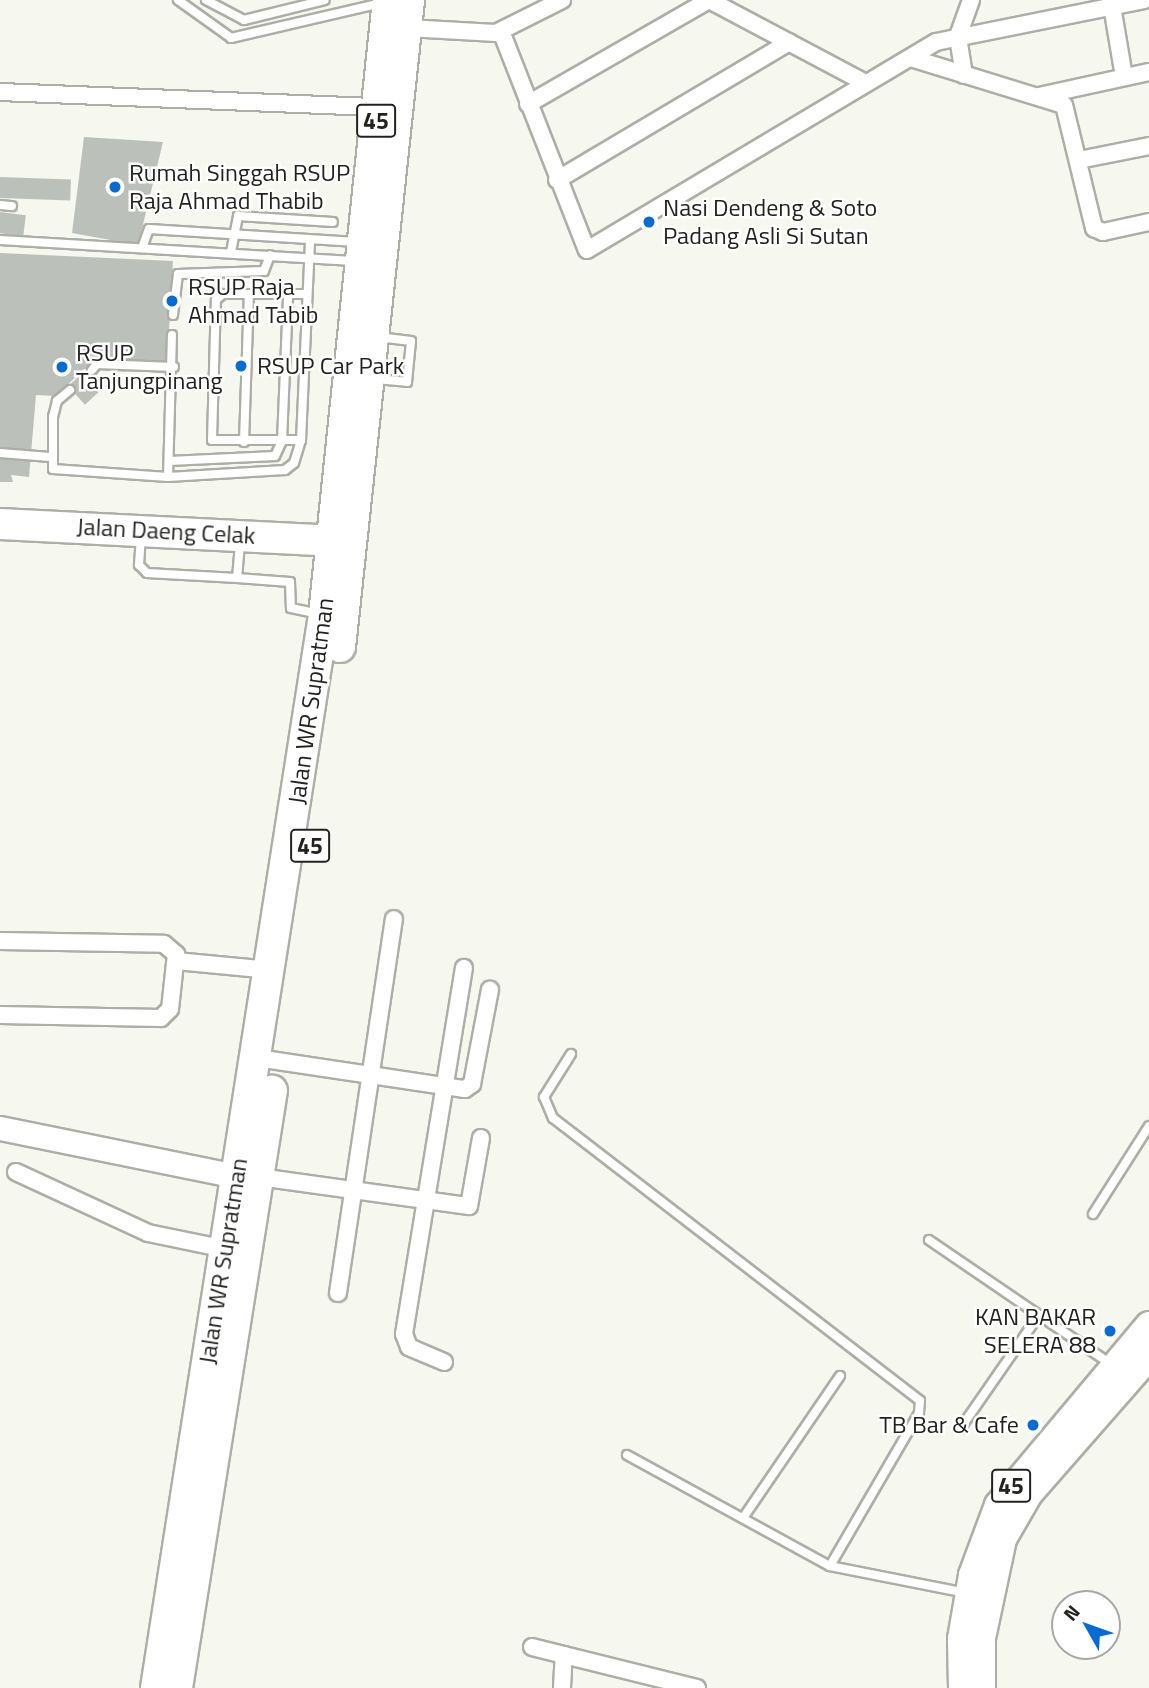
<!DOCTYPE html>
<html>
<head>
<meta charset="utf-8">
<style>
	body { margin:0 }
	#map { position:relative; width:1149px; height:1688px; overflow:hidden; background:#f6f7ee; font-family:"Titillium Web",sans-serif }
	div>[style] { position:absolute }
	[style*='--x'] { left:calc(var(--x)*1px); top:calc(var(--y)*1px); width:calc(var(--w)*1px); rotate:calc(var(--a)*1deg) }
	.building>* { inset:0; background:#bbc1ba; transform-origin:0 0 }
	.roads { filter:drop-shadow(2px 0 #adaea6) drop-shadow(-2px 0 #adaea6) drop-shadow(0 2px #adaea6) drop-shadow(0 -2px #adaea6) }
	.lane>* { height:8px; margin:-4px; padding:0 4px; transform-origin:4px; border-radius:4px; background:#fff }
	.street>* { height:16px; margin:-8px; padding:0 8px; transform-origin:8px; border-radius:8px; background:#fff }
	.secondary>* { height:23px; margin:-11.5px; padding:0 11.5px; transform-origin:11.5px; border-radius:11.5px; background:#fff }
	.primary>* { height:26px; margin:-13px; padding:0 13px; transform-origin:13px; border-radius:13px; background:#fff }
	.highway>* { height:30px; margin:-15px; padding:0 15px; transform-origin:15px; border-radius:15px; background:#fff }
	.dots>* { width:19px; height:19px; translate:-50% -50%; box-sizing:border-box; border:4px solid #fff; border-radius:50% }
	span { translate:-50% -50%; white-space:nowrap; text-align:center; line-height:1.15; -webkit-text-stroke:5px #fff; paint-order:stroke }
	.shield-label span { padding:2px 5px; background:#fff; border:2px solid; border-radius:5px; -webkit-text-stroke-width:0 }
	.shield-label { font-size:23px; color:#22231f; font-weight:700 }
	.poi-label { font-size:24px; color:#22231f }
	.left { translate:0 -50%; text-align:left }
	.right { translate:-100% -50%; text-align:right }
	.street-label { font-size:24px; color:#22231f }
	.north { position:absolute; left:1051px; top:1590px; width:70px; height:70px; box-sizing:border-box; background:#fff; border:2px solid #a7a7a5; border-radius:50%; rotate:310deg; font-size:19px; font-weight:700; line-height:28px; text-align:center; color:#22231f }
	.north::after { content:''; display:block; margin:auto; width:24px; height:32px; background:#046cd4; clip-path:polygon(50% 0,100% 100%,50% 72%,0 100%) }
</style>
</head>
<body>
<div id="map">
	<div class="building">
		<div style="clip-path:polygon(84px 137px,163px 142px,138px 245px,72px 233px)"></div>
		<div style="left:0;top:177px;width:71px;height:21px;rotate:2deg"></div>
		<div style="left:0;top:212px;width:26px;height:21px;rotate:7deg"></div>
		<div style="clip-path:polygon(0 253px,173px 261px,167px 365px,123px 362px,126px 372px,84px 369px,56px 396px,36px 395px,29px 477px,11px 475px,13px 482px,0 482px)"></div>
		<div style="left:86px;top:370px;width:25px;height:24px;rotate:48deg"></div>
	</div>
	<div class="roads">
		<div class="lane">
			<div style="--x:178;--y:0;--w:65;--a:35.6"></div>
			<div style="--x:231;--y:38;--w:155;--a:-13.1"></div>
			<div style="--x:206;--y:0;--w:43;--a:27.8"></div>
			<div style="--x:244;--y:20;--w:83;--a:-13.9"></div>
			<div style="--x:0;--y:205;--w:12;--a:5"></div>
			<div style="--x:0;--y:240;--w:358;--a:3.4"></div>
			<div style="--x:142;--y:248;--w:20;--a:-70"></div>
			<div style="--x:149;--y:229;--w:208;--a:3.6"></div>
			<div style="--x:231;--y:252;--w:37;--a:-79"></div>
			<div style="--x:238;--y:216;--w:95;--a:3.6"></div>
			<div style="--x:173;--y:315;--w:41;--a:-83"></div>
			<div style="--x:178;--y:274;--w:86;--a:-2"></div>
			<div style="--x:264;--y:271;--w:17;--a:-69"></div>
			<div style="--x:92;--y:370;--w:8;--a:-50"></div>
			<div style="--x:97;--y:364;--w:77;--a:2.2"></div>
			<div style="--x:375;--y:379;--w:32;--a:5"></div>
			<div style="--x:407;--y:382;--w:41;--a:-84.4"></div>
			<div style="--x:411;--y:341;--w:33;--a:-173"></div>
			<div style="--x:70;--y:390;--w:17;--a:140"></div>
			<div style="--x:57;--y:401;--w:16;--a:104"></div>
			<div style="--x:53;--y:417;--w:52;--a:90"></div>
			<div style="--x:53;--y:469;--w:115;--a:4"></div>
			<div style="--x:168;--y:477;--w:142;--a:-88.4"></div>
			<div style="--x:301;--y:440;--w:89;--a:180"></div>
			<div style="--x:212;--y:440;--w:140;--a:-88.4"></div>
			<div style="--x:216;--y:300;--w:9;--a:-41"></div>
			<div style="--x:223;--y:294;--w:84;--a:0"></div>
			<div style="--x:244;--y:442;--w:148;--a:-88.1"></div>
			<div style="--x:0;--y:453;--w:50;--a:4.6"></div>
			<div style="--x:169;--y:461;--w:106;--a:-2.7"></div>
			<div style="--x:275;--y:456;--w:17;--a:-65"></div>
			<div style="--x:282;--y:441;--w:146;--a:-87.6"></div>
			<div style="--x:168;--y:477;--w:117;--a:-3.4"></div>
			<div style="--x:285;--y:470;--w:11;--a:-38"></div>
			<div style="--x:294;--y:463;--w:24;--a:-73"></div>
			<div style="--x:301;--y:440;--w:200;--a:-87.4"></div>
			<div style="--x:141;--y:536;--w:29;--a:94"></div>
			<div style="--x:139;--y:565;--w:11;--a:45"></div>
			<div style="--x:147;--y:573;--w:90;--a:3.2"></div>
			<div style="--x:237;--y:578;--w:35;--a:-85"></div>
			<div style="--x:237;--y:578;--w:53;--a:4.3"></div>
			<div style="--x:290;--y:582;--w:26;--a:88"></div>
			<div style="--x:291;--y:608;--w:29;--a:12"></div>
			<div style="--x:571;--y:1054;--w:51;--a:122.1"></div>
			<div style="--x:544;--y:1097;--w:23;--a:67"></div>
			<div style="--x:553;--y:1118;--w:463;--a:37.6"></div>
			<div style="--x:920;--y:1401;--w:12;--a:95"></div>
			<div style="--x:919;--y:1413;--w:177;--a:120.2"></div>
			<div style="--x:1093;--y:1214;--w:104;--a:-57.5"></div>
			<div style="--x:929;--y:1240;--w:222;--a:34.3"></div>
			<div style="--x:960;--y:1429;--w:139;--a:-55.3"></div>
			<div style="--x:627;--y:1455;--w:231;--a:28.7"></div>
			<div style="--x:830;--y:1566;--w:139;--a:11.2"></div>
			<div style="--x:743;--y:1518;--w:172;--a:-55.7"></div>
		</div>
		<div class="street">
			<div style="--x:709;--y:0;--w:173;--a:27.9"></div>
			<div style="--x:1111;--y:0;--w:78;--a:80.4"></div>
			<div style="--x:407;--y:28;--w:89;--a:3.2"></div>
			<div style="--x:496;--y:33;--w:74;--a:-26.6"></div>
			<div style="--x:501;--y:31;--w:235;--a:68.6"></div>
			<div style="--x:587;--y:250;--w:406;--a:-30.8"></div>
			<div style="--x:936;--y:42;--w:213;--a:-11.4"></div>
			<div style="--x:911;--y:58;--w:160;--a:17.1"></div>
			<div style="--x:1064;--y:105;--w:127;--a:76.3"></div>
			<div style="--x:1094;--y:228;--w:10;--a:24"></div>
			<div style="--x:1103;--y:232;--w:47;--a:-12.3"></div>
			<div style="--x:964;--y:75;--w:39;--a:-99"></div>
			<div style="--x:958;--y:36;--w:38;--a:-70"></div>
			<div style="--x:0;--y:92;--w:377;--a:2.3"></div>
			<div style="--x:1039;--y:96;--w:113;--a:-12.3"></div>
			<div style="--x:528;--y:104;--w:209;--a:-29.9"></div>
			<div style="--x:1079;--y:160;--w:71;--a:-11.3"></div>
			<div style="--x:557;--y:180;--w:270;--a:-30.7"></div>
			<div style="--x:0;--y:941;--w:164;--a:1"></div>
			<div style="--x:164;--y:944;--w:16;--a:40"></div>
			<div style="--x:176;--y:954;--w:55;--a:96.2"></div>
			<div style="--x:170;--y:1009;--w:13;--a:135"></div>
			<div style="--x:161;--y:1018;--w:161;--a:-178.9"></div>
			<div style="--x:176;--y:961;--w:95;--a:5.4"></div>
			<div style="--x:257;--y:1058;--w:210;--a:8.5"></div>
			<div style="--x:465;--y:1089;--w:9;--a:-36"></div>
			<div style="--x:472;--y:1084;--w:96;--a:-79.2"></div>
			<div style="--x:16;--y:1172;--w:145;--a:24.8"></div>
			<div style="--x:148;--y:1233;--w:80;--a:11.6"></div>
			<div style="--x:259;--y:1177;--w:212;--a:7.9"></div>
			<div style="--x:469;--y:1206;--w:69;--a:-80"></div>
			<div style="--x:338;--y:1293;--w:378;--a:-81.5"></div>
			<div style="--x:444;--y:1362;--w:38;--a:-157"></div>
			<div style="--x:409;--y:1347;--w:14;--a:-111"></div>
			<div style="--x:404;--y:1334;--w:371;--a:-80.7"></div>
			<div style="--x:532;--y:1647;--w:33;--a:14"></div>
			<div style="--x:562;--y:1688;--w:33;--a:-87"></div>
			<div style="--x:564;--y:1655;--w:137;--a:13.9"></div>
		</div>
		<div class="secondary">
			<div style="--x:0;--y:1128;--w:241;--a:11.5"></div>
		</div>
		<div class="primary">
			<div style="--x:962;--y:1688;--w:49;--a:-91.2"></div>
			<div style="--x:961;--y:1639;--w:65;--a:-80.2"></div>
			<div style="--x:972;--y:1575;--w:75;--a:-69.6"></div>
			<div style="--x:998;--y:1505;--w:235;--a:-50"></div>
			<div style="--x:982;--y:1688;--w:50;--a:-90"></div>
			<div style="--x:982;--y:1638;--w:101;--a:-78"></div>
			<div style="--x:1003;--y:1539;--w:52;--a:-60"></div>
			<div style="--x:1029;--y:1494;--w:182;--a:-48.8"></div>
		</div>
		<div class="highway">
			<div style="--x:0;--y:524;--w:332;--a:2.9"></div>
			<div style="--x:340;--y:647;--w:651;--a:-83.91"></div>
			<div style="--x:156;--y:1688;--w:1086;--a:-81.1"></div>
			<div style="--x:324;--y:615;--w:618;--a:-84.06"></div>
			<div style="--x:177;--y:1688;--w:605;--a:-80.97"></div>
		</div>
	</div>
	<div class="dots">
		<div style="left:115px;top:187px;background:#046cd4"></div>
		<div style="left:649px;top:222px;background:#046cd4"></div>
		<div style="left:172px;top:301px;background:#046cd4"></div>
		<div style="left:241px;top:366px;background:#046cd4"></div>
		<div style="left:62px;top:367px;background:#046cd4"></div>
		<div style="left:1110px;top:1331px;background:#046cd4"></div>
		<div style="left:1033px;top:1425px;background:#046cd4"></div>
	</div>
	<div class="shield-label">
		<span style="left:376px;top:121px">45</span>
		<span style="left:310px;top:846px">45</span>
		<span style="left:1011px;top:1486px">45</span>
	</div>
	<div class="poi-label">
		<span class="left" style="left:129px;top:187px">Rumah Singgah RSUP<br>Raja Ahmad Thabib</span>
		<span class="left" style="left:663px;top:222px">Nasi Dendeng &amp; Soto<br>Padang Asli Si Sutan</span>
		<span class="left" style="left:188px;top:301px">RSUP Raja<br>Ahmad Tabib</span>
		<span class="left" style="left:76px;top:367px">RSUP<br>Tanjungpinang</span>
		<span class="left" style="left:257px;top:366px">RSUP Car Park</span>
		<span class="right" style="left:1096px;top:1331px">KAN BAKAR<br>SELERA 88</span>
		<span class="right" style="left:1019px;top:1425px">TB Bar &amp; Cafe</span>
	</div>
	<div class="street-label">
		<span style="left:166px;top:531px;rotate:3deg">Jalan Daeng Celak</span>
		<span style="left:311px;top:701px;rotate:-82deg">Jalan WR Supratman</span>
		<span style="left:223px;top:1261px;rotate:-81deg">Jalan WR Supratman</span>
	</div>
	<div class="north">N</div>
</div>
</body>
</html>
